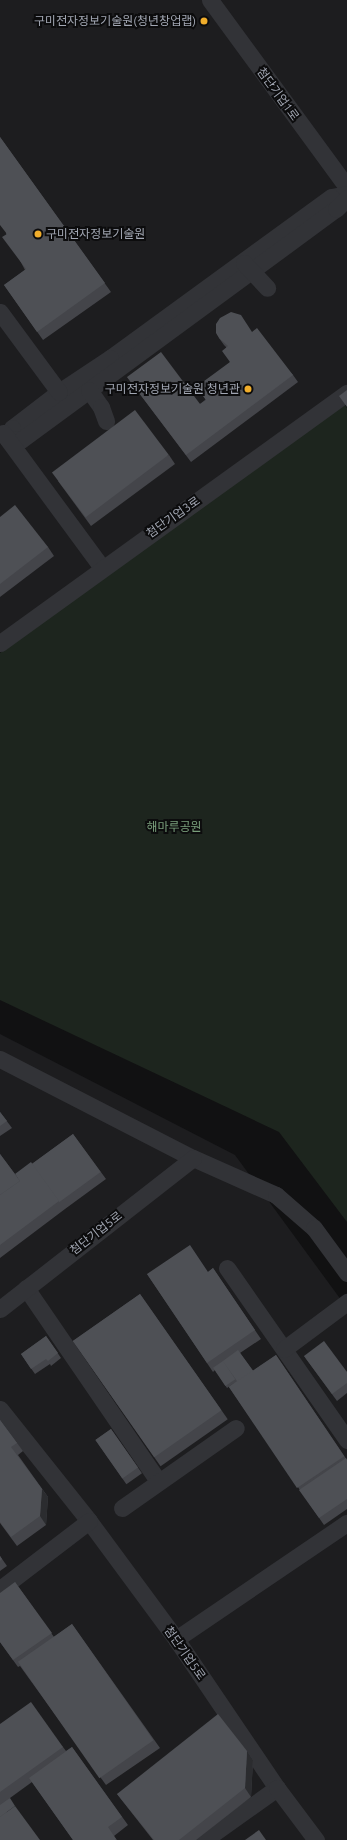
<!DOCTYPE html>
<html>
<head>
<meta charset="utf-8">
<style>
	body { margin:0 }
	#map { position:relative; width:347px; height:1840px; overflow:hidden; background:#111112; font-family:Ubuntu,"Noto Sans KR",sans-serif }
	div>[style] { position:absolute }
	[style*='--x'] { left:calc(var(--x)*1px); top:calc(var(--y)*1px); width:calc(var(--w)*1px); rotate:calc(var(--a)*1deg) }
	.built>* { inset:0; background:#1d1d1f }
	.green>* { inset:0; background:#1d251e }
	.minor>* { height:17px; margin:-8.5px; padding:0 8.5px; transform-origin:8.5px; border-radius:8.5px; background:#323337 }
	.wall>* { inset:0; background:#44454a; transform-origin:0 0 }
	.shaded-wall>* { inset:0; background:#2b2c2f }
	.building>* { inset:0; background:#4e5055; transform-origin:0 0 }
	.dots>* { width:11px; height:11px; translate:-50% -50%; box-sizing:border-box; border:2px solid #0c0c0d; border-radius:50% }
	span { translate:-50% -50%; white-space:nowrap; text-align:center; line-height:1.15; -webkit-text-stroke:4px #0c0c0d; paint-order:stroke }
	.poi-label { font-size:12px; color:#a2a7b3 }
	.right { translate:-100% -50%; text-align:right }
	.left { translate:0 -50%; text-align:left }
	.street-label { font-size:12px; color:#a2a7b3 }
	.park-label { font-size:12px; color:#799e7b }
</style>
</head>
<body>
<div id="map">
	<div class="built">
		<div style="clip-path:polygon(0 0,347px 0,347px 386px,0 635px)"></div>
		<div style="clip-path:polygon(0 1034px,235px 1155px,347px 1308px,347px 1840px,0 1840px)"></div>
	</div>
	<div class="green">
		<div style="clip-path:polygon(345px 405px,347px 408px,347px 1222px,279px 1132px,0 1000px,0 653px,102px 568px)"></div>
	</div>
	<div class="minor">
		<div style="--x:210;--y:0;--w:232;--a:53.8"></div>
		<div style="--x:347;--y:194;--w:16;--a:169"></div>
		<div style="--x:331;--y:197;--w:273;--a:143.9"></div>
		<div style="--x:110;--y:358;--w:61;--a:146.3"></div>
		<div style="--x:59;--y:392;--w:59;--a:142.5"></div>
		<div style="--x:12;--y:428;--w:12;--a:110"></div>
		<div style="--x:8;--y:439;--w:13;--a:4"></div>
		<div style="--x:21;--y:440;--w:391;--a:-36.3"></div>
		<div style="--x:336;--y:209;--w:16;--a:-45"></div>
		<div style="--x:244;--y:263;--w:34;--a:47"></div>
		<div style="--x:0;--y:312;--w:99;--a:53.6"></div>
		<div style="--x:89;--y:390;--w:21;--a:55"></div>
		<div style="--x:101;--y:407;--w:15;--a:70"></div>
		<div style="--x:3;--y:433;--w:167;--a:53.7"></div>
		<div style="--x:0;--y:643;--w:428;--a:-35.8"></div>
		<div style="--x:0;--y:1059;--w:217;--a:27.2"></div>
		<div style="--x:193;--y:1158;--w:91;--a:24"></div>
		<div style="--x:276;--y:1195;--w:50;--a:41"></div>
		<div style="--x:314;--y:1228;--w:56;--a:53.7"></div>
		<div style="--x:227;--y:1268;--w:210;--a:55.1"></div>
		<div style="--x:26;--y:1288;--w:234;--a:55.6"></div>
		<div style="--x:0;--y:1309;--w:245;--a:-38"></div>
		<div style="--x:284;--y:1349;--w:79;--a:-36.7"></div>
		<div style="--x:0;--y:1409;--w:143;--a:51.5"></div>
		<div style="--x:89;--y:1521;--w:147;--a:53.6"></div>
		<div style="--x:176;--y:1639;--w:180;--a:55.9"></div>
		<div style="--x:277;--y:1788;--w:90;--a:144.5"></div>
		<div style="--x:122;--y:1508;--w:139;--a:-35.1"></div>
		<div style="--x:0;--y:1589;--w:112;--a:-37.4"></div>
		<div style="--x:176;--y:1639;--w:207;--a:-34.2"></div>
		<div style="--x:277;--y:1788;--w:65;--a:53.1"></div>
	</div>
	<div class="wall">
		<div style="clip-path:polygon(0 137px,111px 292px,43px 340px,4px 285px,25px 270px,6px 234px)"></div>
		<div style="clip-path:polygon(252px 332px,293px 375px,298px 382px,191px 462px,127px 377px,200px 404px,205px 400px,230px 362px,226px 347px,224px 345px,219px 338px)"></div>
		<div style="clip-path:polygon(169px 455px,175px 464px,91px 526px,58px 481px)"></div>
		<div style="clip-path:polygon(0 517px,48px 547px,54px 556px,0 597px)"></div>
		<div style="clip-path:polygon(0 1112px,12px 1128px,0 1136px)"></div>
		<div style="clip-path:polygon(73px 1134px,106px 1179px,65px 1209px,0 1258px,0 1154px,18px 1178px,32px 1164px)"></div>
		<div style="clip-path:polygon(213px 1268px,261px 1339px,240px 1353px,253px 1371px,276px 1355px,347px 1460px,347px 1509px,324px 1525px,229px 1387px,236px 1382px,227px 1388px,215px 1370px,213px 1372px,147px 1274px,208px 1272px)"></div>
		<div style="left:140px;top:1294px;width:153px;height:82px;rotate:55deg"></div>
		<div style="clip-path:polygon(46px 1336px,61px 1358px,51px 1366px,50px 1364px,35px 1374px,21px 1354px)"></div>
		<div style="clip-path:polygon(304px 1356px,347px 1372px,347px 1393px,337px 1401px)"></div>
		<div style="clip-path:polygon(0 1420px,23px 1451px,18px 1455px,48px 1497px,46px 1525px,17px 1546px,0 1523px)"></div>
		<div style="left:111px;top:1429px;width:54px;height:19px;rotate:55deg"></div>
		<div style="clip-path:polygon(0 1556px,7px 1566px,0 1571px)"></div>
		<div style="clip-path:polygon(15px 1582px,54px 1637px,72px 1624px,160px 1748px,106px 1785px,20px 1666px,18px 1667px,0 1642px)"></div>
		<div style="clip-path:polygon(0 1724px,63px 1747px,66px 1751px,72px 1747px,128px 1825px,114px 1836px,117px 1840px,73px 1840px,32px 1782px,10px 1798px,0 1840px)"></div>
		<div style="clip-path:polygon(247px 1751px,253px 1760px,251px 1797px,196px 1840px,153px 1840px,117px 1794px)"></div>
	</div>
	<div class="shaded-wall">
		<div style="clip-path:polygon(42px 1489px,48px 1497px,46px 1525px,40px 1516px)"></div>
		<div style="clip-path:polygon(247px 1751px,253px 1760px,251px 1797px,245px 1788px)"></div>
	</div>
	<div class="building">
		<div style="clip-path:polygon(0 137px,105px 283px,37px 332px,4px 285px,26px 269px,2px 237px,7px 234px,0 225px)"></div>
		<div style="clip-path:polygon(231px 312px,241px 315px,252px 332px,257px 328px,293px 375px,186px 455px,127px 377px,161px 352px,200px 404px,206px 400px,196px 387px,230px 362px,222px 351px,228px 346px,219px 338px,216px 333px,216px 324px,220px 318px)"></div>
		<div style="clip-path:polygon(347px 390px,347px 407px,339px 396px)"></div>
		<div style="left:135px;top:410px;width:56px;height:104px;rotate:53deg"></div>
		<div style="clip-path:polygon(15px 505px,48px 547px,0 584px,0 517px)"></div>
		<div style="clip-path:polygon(0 1112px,7px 1121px,0 1126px)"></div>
		<div style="left:73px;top:1134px;width:47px;height:51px;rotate:54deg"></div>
		<div style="clip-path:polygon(0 1154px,20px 1181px,0 1195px)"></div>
		<div style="clip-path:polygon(31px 1162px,59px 1201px,0 1245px,0 1195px,20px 1181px,15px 1174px)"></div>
		<div style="clip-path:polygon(190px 1245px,208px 1272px,213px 1268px,255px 1330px,207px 1363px,147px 1274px)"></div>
		<div style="left:140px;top:1294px;width:142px;height:82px;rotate:55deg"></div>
		<div style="clip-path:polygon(46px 1336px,58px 1353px,48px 1361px,46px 1359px,31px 1369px,21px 1354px)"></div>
		<div style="clip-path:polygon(324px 1341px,347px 1372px,347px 1383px,332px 1394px,304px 1356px)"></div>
		<div style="left:238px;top:1350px;width:26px;height:19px;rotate:54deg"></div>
		<div style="left:276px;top:1355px;width:122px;height:57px;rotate:56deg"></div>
		<div style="left:223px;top:1361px;width:22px;height:12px;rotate:56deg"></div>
		<div style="clip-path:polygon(0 1420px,17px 1443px,11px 1447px,42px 1489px,40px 1516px,11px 1537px,0 1522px)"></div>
		<div style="left:111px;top:1429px;width:47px;height:19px;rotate:55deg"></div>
		<div style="clip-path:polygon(346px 1458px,347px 1460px,347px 1499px,319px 1518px,299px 1490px)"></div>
		<div style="clip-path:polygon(0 1556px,2px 1559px,0 1561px)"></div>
		<div style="clip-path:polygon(15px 1582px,52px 1633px,13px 1660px,0 1642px,0 1593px)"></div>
		<div style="left:72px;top:1624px;width:142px;height:66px;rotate:55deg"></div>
		<div style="clip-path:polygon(31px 1702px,63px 1747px,0 1792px,0 1724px)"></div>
		<div style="clip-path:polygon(218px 1714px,247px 1751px,245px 1788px,179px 1840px,154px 1840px,117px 1794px)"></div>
		<div style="clip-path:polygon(72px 1747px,122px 1817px,108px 1827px,116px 1839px,115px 1840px,73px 1840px,29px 1778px)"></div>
		<div style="clip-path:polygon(10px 1798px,15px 1806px,0 1817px,0 1805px)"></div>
		<div style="clip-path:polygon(15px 1806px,40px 1840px,0 1840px,0 1817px)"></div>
		<div style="clip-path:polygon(259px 1830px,266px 1840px,245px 1840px)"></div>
	</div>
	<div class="dots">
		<div style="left:204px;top:21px;background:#f0ad2b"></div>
		<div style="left:38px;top:234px;background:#f0ad2b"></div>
		<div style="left:248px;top:389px;background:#f0ad2b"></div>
	</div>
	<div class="poi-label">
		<span class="right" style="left:196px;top:21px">구미전자정보기술원(청년창업랩)</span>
		<span class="left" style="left:46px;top:234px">구미전자정보기술원</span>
		<span class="right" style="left:240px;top:389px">구미전자정보기술원 청년관</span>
	</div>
	<div class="street-label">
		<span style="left:278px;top:94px;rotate:54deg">첨단기업1로</span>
		<span style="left:173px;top:517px;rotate:-35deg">첨단기업3로</span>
		<span style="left:96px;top:1233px;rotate:-38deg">첨단기업5로</span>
		<span style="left:185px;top:1653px;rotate:55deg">첨단기업5로</span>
	</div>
	<div class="park-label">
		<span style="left:174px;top:827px">해마루공원</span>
	</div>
</div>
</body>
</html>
